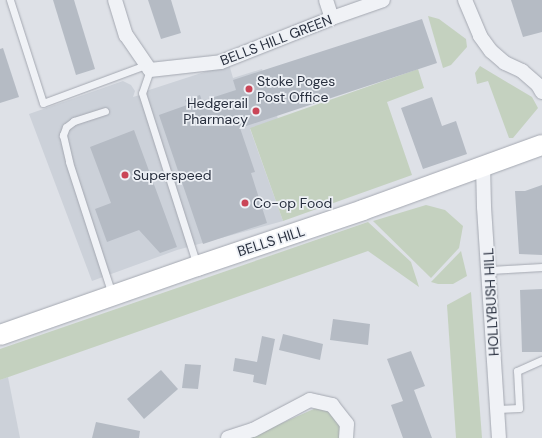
<!DOCTYPE html>
<style>
body{margin:0}
#map{position:relative;width:542px;height:438px;overflow:hidden;background:#dee1e7;font-family:"DM Sans",sans-serif}
div>[style]{position:absolute}
[style*='--x']{left:calc(var(--x)*1px);top:calc(var(--y)*1px);width:calc(var(--w)*1px);rotate:calc(var(--a)*1deg)}
.built>*{inset:0;background:#ccd1d9}
.green>*{inset:0;background:#c4d1bf}
.building>*{inset:0;background:#b5bbc4}
.roads{filter:drop-shadow(0 0 1px #a4a8b1) drop-shadow(0 0 1px #a4a8b1)}
.lane>*{height:7px;margin:-3.5px;padding:0 3.5px;transform-origin:3.5px;border-radius:3.5px;background:#f0f2f6}
.street>*{height:14px;margin:-7px;padding:0 7px;transform-origin:7px;border-radius:7px;background:#f0f2f6}
.secondary>*{height:20px;margin:-10px;padding:0 10px;transform-origin:10px;border-radius:10px;background:#fff}
.dots>*{width:11px;height:11px;translate:-50% -50%;box-sizing:border-box;border:2px solid #edf0f5;border-radius:50%}
span{translate:-50% -50%;white-space:nowrap;text-align:center;line-height:1.15;-webkit-text-stroke:3.5px #edf0f5;paint-order:stroke}
.street-label{font-size:14px;color:#282f3e}
.poi-label{font-size:14px;color:#282f3e}
.left{translate:0 -50%;text-align:left}
.right{translate:-100% -50%;text-align:right}
</style>
<div id="map">
<div class="built">
<div style="clip-path:polygon(229px 64px,233px 78px,262px 69px,278px 119px,250px 129px,283px 221px,177px 250px,92px 281px,29px 114px,123px 81px,131px 85px,135px 91px,133px 97px,147px 93px,146px 91px)"></div>
<div style="clip-path:polygon(8px 377px,20px 438px,0 438px,0 380px)"></div>
</div>
<div class="green">
<div style="clip-path:polygon(428px 16px,439px 19px,466px 39px,467px 47px,451px 65px,443px 68px)"></div>
<div style="clip-path:polygon(480px 66px,532px 97px,538px 108px,513px 138px,509px 138px,488px 81px,477px 84px,475px 73px)"></div>
<div style="clip-path:polygon(418px 69px,424px 88px,387px 102px,412px 175px,283px 221px,250px 128px)"></div>
<div style="clip-path:polygon(426px 205px,445px 210px,463px 226px,459px 248px,431px 278px,373px 221px)"></div>
<div style="clip-path:polygon(368px 222px,411px 262px,419px 287px,368px 251px,0 380px,0 349px)"></div>
<div style="clip-path:polygon(461px 251px,467px 276px,453px 284px,438px 284px,431px 282px)"></div>
<div style="clip-path:polygon(471px 292px,482px 438px,456px 438px,447px 305px)"></div>
<div style="clip-path:polygon(328px 407px,343px 429px,341px 438px,242px 438px,282px 423px,316px 408px)"></div>
</div>
<div class="building">
<div style="clip-path:polygon(53px 0,74px 0,95px 69px,76px 75px)"></div>
<div style="clip-path:polygon(148px 0,171px 0,181px 33px,161px 39px)"></div>
<div style="clip-path:polygon(511px 0,542px 0,542px 32px,523px 37px)"></div>
<div style="clip-path:polygon(422px 19px,437px 63px,240px 128px,255px 172px,251px 173px,267px 223px,203px 244px,159px 115px,187px 105px,185px 100px,200px 95px,202px 101px,236px 90px,233px 80px)"></div>
<div style="clip-path:polygon(3px 48px,19px 97px,0 103px,0 49px)"></div>
<div style="clip-path:polygon(432px 97px,442px 126px,456px 121px,467px 154px,423px 169px,401px 108px)"></div>
<div style="clip-path:polygon(134px 130px,177px 247px,160px 253px,139px 230px,107px 242px,95px 209px,111px 203px,90px 147px)"></div>
<div style="clip-path:polygon(542px 185px,542px 255px,519px 254px,515px 191px,525px 191px)"></div>
<div style="clip-path:polygon(542px 289px,542px 352px,522px 352px,520px 290px)"></div>
<div style="clip-path:polygon(333px 319px,370px 324px,368px 345px,330px 340px)"></div>
<div style="clip-path:polygon(283px 334px,323px 344px,320px 360px,279px 350px)"></div>
<div style="clip-path:polygon(262px 336px,275px 339px,266px 385px,253px 382px,254px 375px,233px 371px,235px 358px,257px 362px)"></div>
<div style="clip-path:polygon(411px 351px,425px 386px,414px 390px,432px 438px,403px 438px,391px 405px,403px 401px,387px 359px)"></div>
<div style="clip-path:polygon(185px 364px,201px 365px,198px 389px,182px 388px)"></div>
<div style="clip-path:polygon(161px 370px,178px 389px,144px 419px,127px 399px)"></div>
<div style="clip-path:polygon(96px 422px,140px 431px,139px 438px,92px 438px)"></div>
</div>
<div class="roads">
<div class="lane">
<div style="--x:10;--y:0;--w:108;--a:72.2"></div>
<div style="--x:43;--y:103;--w:110;--a:-20.3"></div>
<div style="--x:150;--y:70;--w:24;--a:109"></div>
<div style="--x:142;--y:93;--w:181;--a:72.3"></div>
<div style="--x:105;--y:111;--w:33;--a:162"></div>
<div style="--x:74;--y:121;--w:10;--a:143"></div>
<div style="--x:66;--y:127;--w:9;--a:111"></div>
<div style="--x:63;--y:135;--w:28;--a:77"></div>
<div style="--x:69;--y:162;--w:139;--a:72"></div>
<div style="--x:490;--y:270;--w:52;--a:-3.3"></div>
<div style="--x:498;--y:409;--w:21;--a:-3"></div>
<div style="--x:519;--y:408;--w:37;--a:-93"></div>
<div style="--x:517;--y:371;--w:27;--a:-24"></div>
</div>
<div class="street">
<div style="--x:115;--y:0;--w:37;--a:73"></div>
<div style="--x:126;--y:35;--w:42;--a:55.6"></div>
<div style="--x:150;--y:70;--w:71;--a:-6.4"></div>
<div style="--x:221;--y:62;--w:119;--a:-21.6"></div>
<div style="--x:332;--y:18;--w:54;--a:-19.4"></div>
<div style="--x:326;--y:0;--w:19;--a:72"></div>
<div style="--x:465;--y:0;--w:39;--a:67"></div>
<div style="--x:480;--y:36;--w:19;--a:54"></div>
<div style="--x:491;--y:51;--w:18;--a:41"></div>
<div style="--x:505;--y:63;--w:19;--a:25"></div>
<div style="--x:522;--y:71;--w:21;--a:41"></div>
<div style="--x:538;--y:85;--w:8;--a:60"></div>
<div style="--x:483;--y:165;--w:42;--a:88.6"></div>
<div style="--x:484;--y:207;--w:231;--a:86.3"></div>
<div style="--x:228;--y:438;--w:26;--a:-18"></div>
<div style="--x:253;--y:430;--w:64;--a:-27.8"></div>
<div style="--x:310;--y:400;--w:23;--a:13"></div>
<div style="--x:332;--y:405;--w:24;--a:52"></div>
<div style="--x:347;--y:424;--w:14;--a:94"></div>
</div>
<div class="secondary">
<div style="--x:0;--y:335;--w:209;--a:-19.3"></div>
<div style="--x:197;--y:266;--w:175;--a:-18.6"></div>
<div style="--x:363;--y:210;--w:190;--a:-20"></div>
</div>
</div>
<div class="dots">
<div style="left:249px;top:89px;background:#ca4557"></div>
<div style="left:256px;top:111px;background:#ca4557"></div>
<div style="left:125px;top:175px;background:#ca4557"></div>
<div style="left:245px;top:203px;background:#ca4557"></div>
</div>
<div class="street-label">
<span style="left:276px;top:40px;rotate:-21deg">BELLS HILL GREEN</span>
<span style="left:271px;top:241px;rotate:-18deg">BELLS HILL</span>
<span style="left:491px;top:302px;rotate:-93deg">HOLLYBUSH HILL</span>
</div>
<div class="poi-label">
<span class="left" style="left:257px;top:89px">Stoke Poges<br>Post Office</span>
<span class="right" style="left:248px;top:111px">Hedgerail<br>Pharmacy</span>
<span class="left" style="left:133px;top:175px">Superspeed</span>
<span class="left" style="left:253px;top:203px">Co-op Food</span>
</div>
</div>
